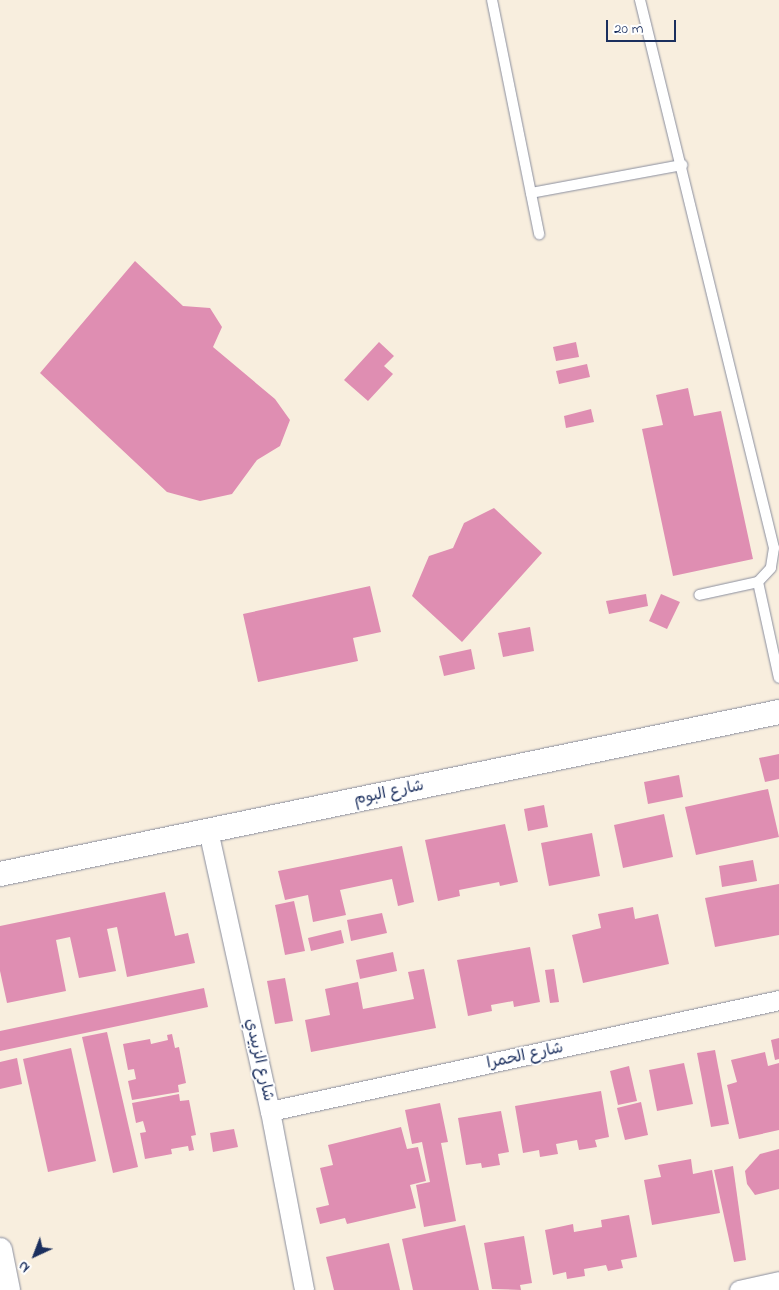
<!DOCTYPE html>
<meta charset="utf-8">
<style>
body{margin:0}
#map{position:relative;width:779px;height:1290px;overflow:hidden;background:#f8eede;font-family:"Indie Flower","Playpen Sans Arabic",sans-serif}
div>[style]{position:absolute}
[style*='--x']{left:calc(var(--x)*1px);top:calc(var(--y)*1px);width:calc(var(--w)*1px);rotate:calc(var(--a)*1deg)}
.building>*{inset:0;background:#df8eb2}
.roads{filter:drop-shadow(0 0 1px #8a8e9e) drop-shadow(0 0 1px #8a8e9e)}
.service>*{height:10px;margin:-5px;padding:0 5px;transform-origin:5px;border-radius:5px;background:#fff}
.minor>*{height:19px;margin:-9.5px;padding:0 9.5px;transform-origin:9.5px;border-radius:9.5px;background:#fff}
.tertiary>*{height:24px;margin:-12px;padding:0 12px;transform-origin:12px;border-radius:12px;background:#fff}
span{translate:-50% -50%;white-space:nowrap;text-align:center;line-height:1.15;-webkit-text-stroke:4px #fff;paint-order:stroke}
.street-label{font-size:16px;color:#1b2f5e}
.north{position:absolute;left:10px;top:1230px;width:50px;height:50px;-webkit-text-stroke:4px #fff;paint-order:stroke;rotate:223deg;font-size:14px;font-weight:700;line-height:20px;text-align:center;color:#1b2f5e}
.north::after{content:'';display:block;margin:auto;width:18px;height:22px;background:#1b2f5e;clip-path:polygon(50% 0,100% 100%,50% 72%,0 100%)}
.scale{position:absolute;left:606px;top:20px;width:70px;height:22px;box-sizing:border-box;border:2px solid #1b2f5e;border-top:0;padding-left:6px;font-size:15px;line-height:18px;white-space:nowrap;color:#1b2f5e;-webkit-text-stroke:4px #fff;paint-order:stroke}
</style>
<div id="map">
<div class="building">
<div style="clip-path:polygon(135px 261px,183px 306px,210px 308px,222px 327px,213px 347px,275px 399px,290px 420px,280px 446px,257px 460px,232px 494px,200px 501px,167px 492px,40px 373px)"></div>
<div style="clip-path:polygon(379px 342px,394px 356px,384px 366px,393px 374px,368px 401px,344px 380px)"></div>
<div style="clip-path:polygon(576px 342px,579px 357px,556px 361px,553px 347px)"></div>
<div style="clip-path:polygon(587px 364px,590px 377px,559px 384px,556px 371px)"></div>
<div style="clip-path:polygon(688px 388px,694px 416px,721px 411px,753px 559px,673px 576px,642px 429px,663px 425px,656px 395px)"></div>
<div style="clip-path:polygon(591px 409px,594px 422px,566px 428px,564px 416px)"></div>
<div style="clip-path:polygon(494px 508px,542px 553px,462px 642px,412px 596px,429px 556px,453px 548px,464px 523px)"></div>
<div style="clip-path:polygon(370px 586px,381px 632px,353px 638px,358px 661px,258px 682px,243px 614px)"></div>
<div style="clip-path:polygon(646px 594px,648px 606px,609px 614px,606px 601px)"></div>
<div style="clip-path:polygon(661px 594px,680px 602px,667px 629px,649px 621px)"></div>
<div style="clip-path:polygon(530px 627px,534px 651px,503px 657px,498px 633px)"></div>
<div style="clip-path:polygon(471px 649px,475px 669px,444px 676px,439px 656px)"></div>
<div style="clip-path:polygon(779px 754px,779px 779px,765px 782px,759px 758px)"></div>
<div style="clip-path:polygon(679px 775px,683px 797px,648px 804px,644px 782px)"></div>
<div style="clip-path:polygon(768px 789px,779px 837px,696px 855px,685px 807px)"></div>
<div style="clip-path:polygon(544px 805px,548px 827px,528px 831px,524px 809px)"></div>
<div style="clip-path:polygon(664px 814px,673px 857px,623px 868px,614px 825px)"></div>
<div style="clip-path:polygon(505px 824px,518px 882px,500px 886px,499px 882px,459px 890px,460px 896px,438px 901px,425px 840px)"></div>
<div style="clip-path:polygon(592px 833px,600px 876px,549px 886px,541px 843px)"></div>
<div style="clip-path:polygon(402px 846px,414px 902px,398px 906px,392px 879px,340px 890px,346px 915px,313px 922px,308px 895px,285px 900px,278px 871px)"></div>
<div style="clip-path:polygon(753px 860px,757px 881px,722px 887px,719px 866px)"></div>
<div style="clip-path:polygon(779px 884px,779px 935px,715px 947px,705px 898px)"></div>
<div style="clip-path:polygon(165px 892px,175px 936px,188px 933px,195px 963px,127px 977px,117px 927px,107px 929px,116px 971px,79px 978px,70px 937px,56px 940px,66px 991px,7px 1003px,0 971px,0 926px)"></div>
<div style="clip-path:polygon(294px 901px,305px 951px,285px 955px,275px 905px)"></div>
<div style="clip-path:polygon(633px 907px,635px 919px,658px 914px,669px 964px,583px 983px,572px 935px,601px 928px,598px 914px)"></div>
<div style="clip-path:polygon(382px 913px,387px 933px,351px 941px,347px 920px)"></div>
<div style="clip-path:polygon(341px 930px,344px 943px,311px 951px,308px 938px)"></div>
<div style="clip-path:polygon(530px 947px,540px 1002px,514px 1007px,513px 1001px,491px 1005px,492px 1011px,468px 1016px,457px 960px)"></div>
<div style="clip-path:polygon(393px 952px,397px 971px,360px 979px,356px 960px)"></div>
<div style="clip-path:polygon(424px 969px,436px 1028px,311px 1052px,305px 1020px,330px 1015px,325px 989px,358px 982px,363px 1009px,414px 999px,408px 972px)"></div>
<div style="clip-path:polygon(554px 969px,559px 1002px,550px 1003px,545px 970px)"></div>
<div style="clip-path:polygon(285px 978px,293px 1021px,275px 1024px,267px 981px)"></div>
<div style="clip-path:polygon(204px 988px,208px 1007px,0 1051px,0 1031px)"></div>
<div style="clip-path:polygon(107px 1032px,138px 1167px,113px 1173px,82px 1037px)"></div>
<div style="clip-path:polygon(172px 1034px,175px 1048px,179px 1047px,186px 1083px,178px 1085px,179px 1092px,132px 1100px,128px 1081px,136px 1079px,134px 1069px,128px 1070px,123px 1044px,150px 1039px,151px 1044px,168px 1040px,167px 1035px)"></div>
<div style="clip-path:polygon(779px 1038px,779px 1059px,775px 1060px,771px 1040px)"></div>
<div style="clip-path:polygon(71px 1048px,96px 1161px,48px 1172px,23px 1059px)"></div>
<div style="clip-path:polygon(715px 1050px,729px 1124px,711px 1127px,697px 1053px)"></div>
<div style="clip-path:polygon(765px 1052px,768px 1066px,779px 1063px,779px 1130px,739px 1139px,727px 1085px,737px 1082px,731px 1060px)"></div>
<div style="clip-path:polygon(17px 1058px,22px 1084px,0 1089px,0 1062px)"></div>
<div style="clip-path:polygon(684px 1063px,693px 1104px,657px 1111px,649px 1070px)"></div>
<div style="clip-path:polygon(629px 1066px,637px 1101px,618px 1105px,610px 1071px)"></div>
<div style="clip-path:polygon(601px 1091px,609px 1137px,595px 1140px,597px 1147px,579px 1150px,577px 1140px,556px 1144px,558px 1154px,540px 1157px,539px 1150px,523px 1153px,515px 1106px)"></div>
<div style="clip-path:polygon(179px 1094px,180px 1101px,189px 1100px,196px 1135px,191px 1136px,194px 1150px,189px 1151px,188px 1146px,171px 1149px,172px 1154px,145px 1159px,140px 1133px,146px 1132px,143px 1121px,136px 1123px,132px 1103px)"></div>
<div style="clip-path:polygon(641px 1102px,648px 1135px,625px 1140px,617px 1108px)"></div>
<div style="clip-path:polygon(440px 1103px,448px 1142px,441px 1143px,456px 1221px,424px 1227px,416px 1185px,430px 1182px,422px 1142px,412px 1144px,405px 1110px)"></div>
<div style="clip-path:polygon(501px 1111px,509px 1152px,498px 1154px,500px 1165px,482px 1168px,481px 1163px,466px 1165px,458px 1118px)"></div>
<div style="clip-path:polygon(401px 1127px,407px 1149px,418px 1147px,426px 1181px,410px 1185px,416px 1208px,347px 1224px,345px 1218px,320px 1224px,316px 1208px,329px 1205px,320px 1168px,333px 1165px,328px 1145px)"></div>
<div style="clip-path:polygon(234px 1129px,238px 1147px,213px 1152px,210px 1133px)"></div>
<div style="clip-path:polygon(779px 1149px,779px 1189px,755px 1195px,747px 1184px,745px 1171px,760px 1154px)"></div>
<div style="clip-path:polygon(691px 1159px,693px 1174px,712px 1170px,720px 1213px,652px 1225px,644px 1180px,661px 1177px,658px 1165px)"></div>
<div style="clip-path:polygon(733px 1166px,746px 1260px,734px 1262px,714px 1170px)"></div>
<div style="clip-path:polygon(629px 1215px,637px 1257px,621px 1260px,623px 1268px,608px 1271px,606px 1265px,584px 1269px,585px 1276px,567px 1279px,566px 1272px,553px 1275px,545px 1230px,573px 1224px,574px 1232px,602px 1227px,601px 1220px)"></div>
<div style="clip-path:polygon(465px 1225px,479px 1290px,413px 1290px,402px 1239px)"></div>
<div style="clip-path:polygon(524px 1236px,532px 1283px,520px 1285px,521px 1290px,492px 1289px,484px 1243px)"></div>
<div style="clip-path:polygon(389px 1243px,400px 1290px,334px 1290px,326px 1257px)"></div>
</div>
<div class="roads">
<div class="service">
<div style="--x:492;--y:0;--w:239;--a:78.6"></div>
<div style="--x:640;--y:0;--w:564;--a:76.26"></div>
<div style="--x:774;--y:548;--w:20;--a:99"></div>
<div style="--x:771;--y:568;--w:19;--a:133"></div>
<div style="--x:758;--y:582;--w:60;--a:167.6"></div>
<div style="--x:531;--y:193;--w:154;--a:-10.5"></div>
<div style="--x:758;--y:582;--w:98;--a:77.7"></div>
</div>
<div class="minor">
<div style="--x:208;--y:830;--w:288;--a:77.6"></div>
<div style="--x:270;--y:1111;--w:182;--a:79.2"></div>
<div style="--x:270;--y:1111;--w:521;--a:-12.3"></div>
<div style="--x:739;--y:1290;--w:41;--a:-12.7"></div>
</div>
<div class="tertiary">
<div style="--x:0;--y:874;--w:796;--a:-11.75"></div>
<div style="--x:0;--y:1250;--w:41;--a:78.7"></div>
</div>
</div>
<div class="street-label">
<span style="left:389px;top:793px;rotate:-12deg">شارع البوم</span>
<span style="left:525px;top:1056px;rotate:-12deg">شارع الحمرا</span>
<span style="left:259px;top:1060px;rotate:77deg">شارع الزبيدي</span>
</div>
<div class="north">N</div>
<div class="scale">20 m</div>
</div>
